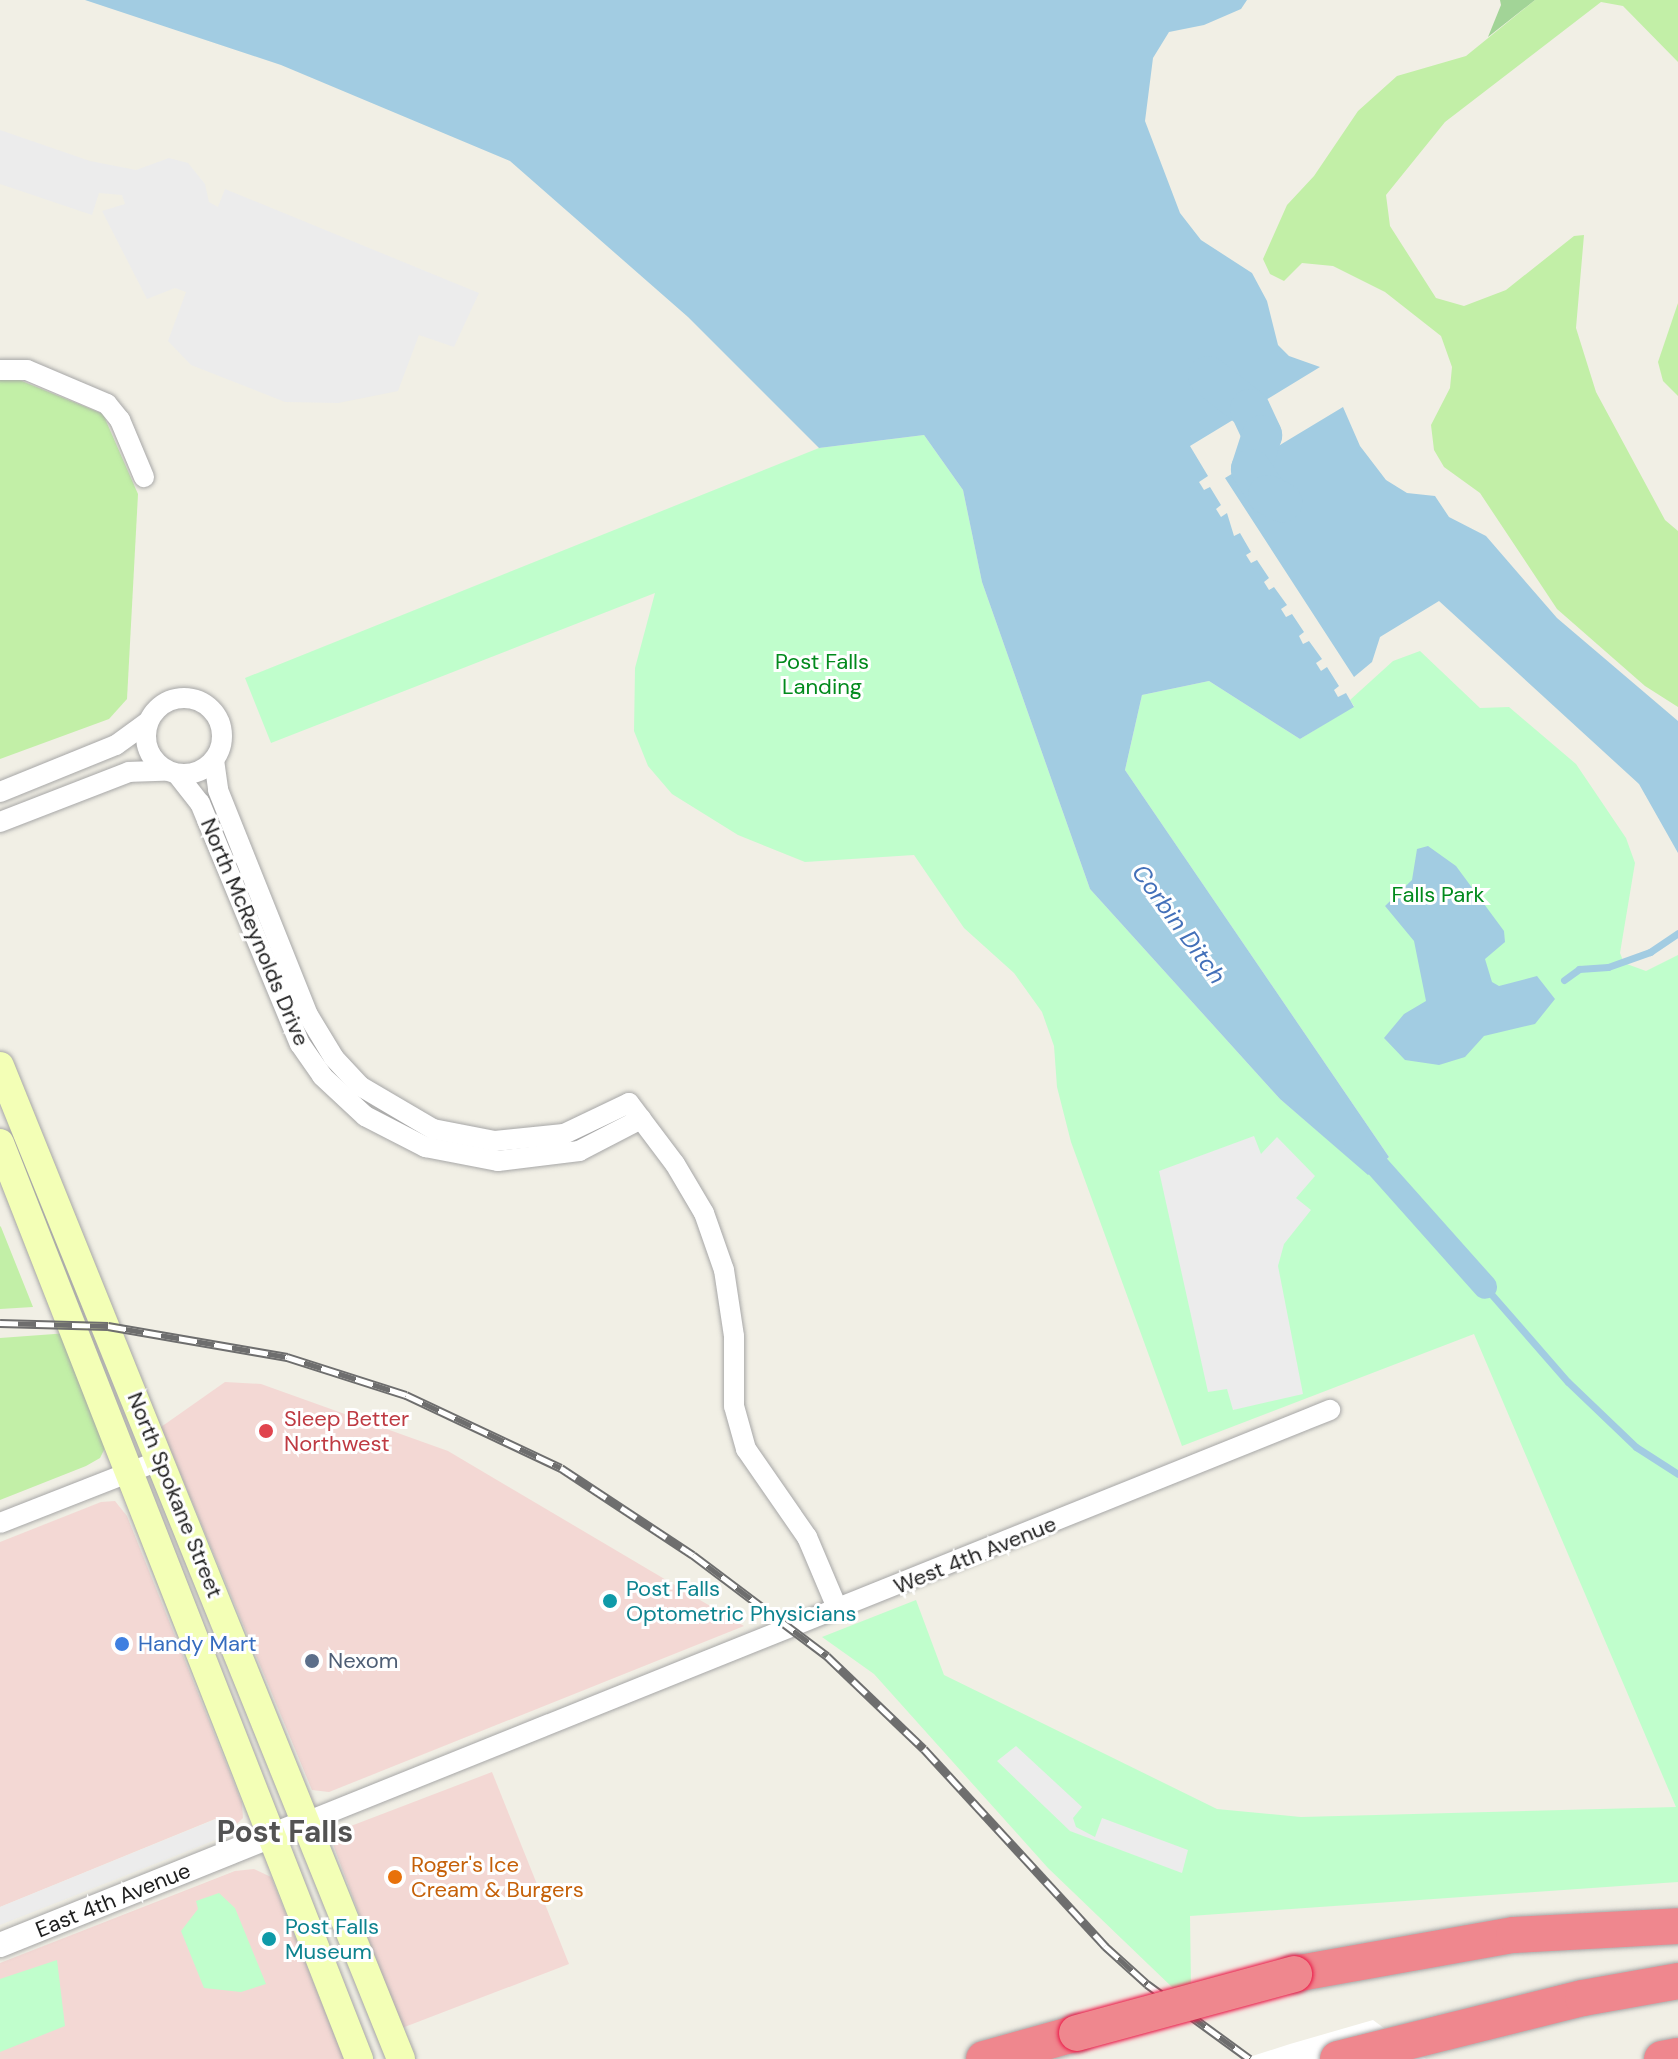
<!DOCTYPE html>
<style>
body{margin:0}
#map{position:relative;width:1678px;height:2059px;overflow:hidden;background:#f1efe5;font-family:"DM Sans",sans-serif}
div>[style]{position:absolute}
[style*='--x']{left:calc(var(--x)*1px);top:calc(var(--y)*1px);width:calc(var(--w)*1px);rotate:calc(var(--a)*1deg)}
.commercial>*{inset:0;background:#f3d8d4}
.grass>*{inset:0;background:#c2efa7}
.forest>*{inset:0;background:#a2d497}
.park>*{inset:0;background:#c0fecc}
.parking>*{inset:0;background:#ececec}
.water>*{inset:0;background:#a2cce2}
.pier>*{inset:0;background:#fff}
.stream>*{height:7px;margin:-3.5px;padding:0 3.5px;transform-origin:3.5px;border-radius:3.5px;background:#a2cce2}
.canal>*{height:24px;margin:-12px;padding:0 12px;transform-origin:12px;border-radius:12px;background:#a2cce2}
.river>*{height:40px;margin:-20px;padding:0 20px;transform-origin:20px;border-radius:20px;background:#a2cce2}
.roads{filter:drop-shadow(0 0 2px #a7a7a7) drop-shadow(0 0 2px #a7a7a7)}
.minor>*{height:20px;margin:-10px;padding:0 10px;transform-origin:10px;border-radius:10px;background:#fff}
.minor>.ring{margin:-10px;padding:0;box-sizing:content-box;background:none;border:20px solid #fff;border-radius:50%}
.tertiary>*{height:24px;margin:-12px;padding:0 12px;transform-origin:12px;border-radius:12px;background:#fff}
.secondary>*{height:28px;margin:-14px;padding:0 14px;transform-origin:14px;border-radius:14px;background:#f3ffb6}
.motorway>*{height:36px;margin:-18px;padding:0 18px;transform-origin:18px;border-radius:18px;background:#ef878e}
.rail>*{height:9px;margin-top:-4.5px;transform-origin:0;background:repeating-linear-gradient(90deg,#fff 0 18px,#6e6e6e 0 36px);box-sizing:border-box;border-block:2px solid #6e6e6e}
.bridges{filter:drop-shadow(0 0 2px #eb1747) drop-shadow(0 0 2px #eb1747)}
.motorway-bridge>*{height:36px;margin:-18px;padding:0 18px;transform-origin:18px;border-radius:18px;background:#ef878e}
.dots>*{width:22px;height:22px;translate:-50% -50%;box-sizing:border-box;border:4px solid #fff;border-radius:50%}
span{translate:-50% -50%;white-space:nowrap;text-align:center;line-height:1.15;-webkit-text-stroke:6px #fff;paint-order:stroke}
.park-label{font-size:22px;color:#028a1d}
.street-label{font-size:22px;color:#202020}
.health-label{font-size:22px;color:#be3a42}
.left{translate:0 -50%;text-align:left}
.culture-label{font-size:22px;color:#0d838f}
.shop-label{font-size:22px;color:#366cbe}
.service-label{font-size:22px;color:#4e5e75}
.food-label{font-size:22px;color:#c56008}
.water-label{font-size:24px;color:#4370b9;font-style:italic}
.district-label{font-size:30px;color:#535353;font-weight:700}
</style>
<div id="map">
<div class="commercial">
<div style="clip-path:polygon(225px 1382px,261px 1384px,448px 1451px,744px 1626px,329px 1792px,312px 1790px,161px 1427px)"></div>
<div style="clip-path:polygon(115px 1501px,127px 1516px,242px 1803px,243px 1818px,223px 1837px,215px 1819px,0 1907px,0 1542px,101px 1502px)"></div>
<div style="clip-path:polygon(492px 1772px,569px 1964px,402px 2028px,331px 1839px,343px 1829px)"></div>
<div style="clip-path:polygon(254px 1869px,271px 1877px,344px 2059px,0 2059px,0 1963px,235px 1871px)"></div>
</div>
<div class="grass">
<div style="clip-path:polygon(1535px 0,1678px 0,1678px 62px,1623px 6px,1601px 2px,1445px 122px,1386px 195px,1390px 226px,1436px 298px,1464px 306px,1506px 290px,1574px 236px,1584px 235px,1576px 328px,1596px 392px,1665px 520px,1678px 531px,1678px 707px,1645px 686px,1557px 609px,1480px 493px,1444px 467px,1434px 450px,1431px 425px,1450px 388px,1452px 367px,1441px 336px,1385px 292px,1333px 266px,1302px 263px,1284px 281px,1270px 274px,1263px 259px,1287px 205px,1314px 176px,1358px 111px,1397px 76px,1466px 56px)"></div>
<div style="clip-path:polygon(1678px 303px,1678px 396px,1663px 381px,1658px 362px)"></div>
<div style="clip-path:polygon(17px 379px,103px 414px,138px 494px,127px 699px,109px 719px,0 759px,0 380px)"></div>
<div style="clip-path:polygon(0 1226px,1px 1227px,33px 1307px,0 1309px)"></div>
<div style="clip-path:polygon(68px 1333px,106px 1446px,100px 1458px,86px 1466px,0 1500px,0 1338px)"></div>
</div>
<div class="forest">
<div style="clip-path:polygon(1500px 0,1535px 0,1488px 37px,1501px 5px)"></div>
</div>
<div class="park">
<div style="clip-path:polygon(924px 435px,963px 490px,982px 582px,1090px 889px,1280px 1099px,1368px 1174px,1389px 1157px,1125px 770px,1142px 695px,1209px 681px,1300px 739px,1354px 706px,1350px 700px,1393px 661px,1420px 651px,1480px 708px,1509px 707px,1576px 764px,1626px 838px,1635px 863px,1620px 953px,1624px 963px,1646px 971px,1678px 955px,1678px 1882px,1190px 1916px,1191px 1985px,1174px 1989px,1048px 1868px,874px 1674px,822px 1637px,916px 1600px,944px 1675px,1217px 1809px,1301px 1817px,1676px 1807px,1474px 1334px,1182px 1446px,1071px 1142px,1057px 1087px,1054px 1046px,1042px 1012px,1014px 973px,964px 928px,914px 855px,805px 862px,738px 835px,672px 794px,648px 766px,634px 731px,635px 668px,655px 593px,271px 743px,245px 678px,819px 448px)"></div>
<div style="clip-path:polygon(219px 1893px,235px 1908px,266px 1984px,241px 1992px,204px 1988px,181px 1931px,198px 1909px,196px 1901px)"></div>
<div style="clip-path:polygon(57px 1960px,65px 2026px,0 2052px,0 1979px)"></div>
</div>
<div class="parking">
<div style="clip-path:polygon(0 130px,90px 161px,136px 170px,169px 158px,188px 163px,205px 184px,209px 202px,218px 207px,225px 189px,479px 293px,454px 347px,419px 335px,398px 391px,338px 403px,285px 402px,191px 365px,168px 341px,186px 292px,175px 288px,147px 299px,102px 211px,125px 204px,122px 195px,99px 193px,92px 215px,0 184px)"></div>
<div style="clip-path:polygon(1254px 1136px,1261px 1154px,1277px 1137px,1315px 1176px,1296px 1198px,1311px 1210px,1284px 1244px,1278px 1266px,1303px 1394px,1233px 1410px,1227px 1389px,1208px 1392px,1159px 1171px)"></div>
<div style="clip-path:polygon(1016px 1746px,1082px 1807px,1073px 1818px,1076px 1827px,1095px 1837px,1102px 1818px,1188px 1850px,1182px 1873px,1070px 1831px,997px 1761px)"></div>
<div style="clip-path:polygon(216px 1819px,223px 1837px,0 1925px,0 1907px)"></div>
</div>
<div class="water">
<div style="clip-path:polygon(85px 0,1247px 0,1241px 9px,1204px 25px,1169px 32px,1153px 58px,1145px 121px,1180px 213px,1201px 240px,1252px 273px,1267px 301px,1278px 345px,1289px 356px,1320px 367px,1190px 446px,1208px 476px,1199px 482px,1204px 490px,1210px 487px,1221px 505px,1216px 509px,1221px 517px,1227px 513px,1234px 536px,1240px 533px,1251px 552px,1246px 555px,1251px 563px,1257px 560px,1269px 578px,1264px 582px,1269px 590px,1274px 587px,1287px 605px,1281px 609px,1286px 617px,1292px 614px,1304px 632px,1299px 636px,1303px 644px,1309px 641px,1322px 659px,1316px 663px,1321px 671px,1327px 667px,1339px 686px,1334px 690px,1338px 697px,1346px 693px,1354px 707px,1300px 739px,1209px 681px,1142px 695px,1125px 770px,1389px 1157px,1368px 1175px,1280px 1099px,1090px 889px,982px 582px,963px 490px,924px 435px,819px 448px,688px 317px,510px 161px,281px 65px)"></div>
<div style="clip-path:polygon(1343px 407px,1360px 446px,1386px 480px,1407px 493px,1435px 496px,1449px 517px,1486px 536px,1557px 618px,1678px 721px,1678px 853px,1639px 784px,1439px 601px,1380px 637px,1372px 662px,1354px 677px,1225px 478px)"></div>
<div style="clip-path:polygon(1428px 846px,1456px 866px,1504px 931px,1505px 942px,1485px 959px,1492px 982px,1499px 986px,1537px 976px,1555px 999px,1535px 1024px,1484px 1036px,1465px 1057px,1439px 1065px,1405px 1060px,1384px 1038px,1404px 1014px,1426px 1001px,1414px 941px,1385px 906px,1412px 880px,1417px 849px)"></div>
</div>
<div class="pier">
<div style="clip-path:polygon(1373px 2020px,1426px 2059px,1243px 2059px,1290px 2044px)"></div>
</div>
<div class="stream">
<div style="--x:1564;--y:980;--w:19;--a:-36"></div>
<div style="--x:1579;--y:969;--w:29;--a:-4"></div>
<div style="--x:1608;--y:967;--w:45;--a:-19.7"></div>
<div style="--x:1650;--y:952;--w:34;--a:-34"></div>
<div style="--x:1485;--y:1287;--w:126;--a:48.9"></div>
<div style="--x:1568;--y:1382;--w:94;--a:43.7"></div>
<div style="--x:1636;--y:1447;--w:50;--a:32.7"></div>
</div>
<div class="canal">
<div style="--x:1356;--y:1142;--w:194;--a:48.3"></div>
</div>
<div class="river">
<div style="--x:1208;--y:376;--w:53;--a:38.2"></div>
<div style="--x:1250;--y:409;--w:29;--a:65"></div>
<div style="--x:1262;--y:435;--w:36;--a:108"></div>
<div style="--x:1251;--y:469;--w:31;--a:57"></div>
<div style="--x:1268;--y:495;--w:16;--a:27"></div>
</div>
<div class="roads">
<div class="minor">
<div style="--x:0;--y:370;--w:27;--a:0"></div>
<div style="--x:27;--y:370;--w:87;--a:23"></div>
<div style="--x:107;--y:404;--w:21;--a:51"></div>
<div style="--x:120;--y:420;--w:62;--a:67.2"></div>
<div class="ring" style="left:146px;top:698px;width:56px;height:56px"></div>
<div style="--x:214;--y:760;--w:30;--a:82"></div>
<div style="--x:218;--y:790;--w:242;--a:68.2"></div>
<div style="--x:308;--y:1015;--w:50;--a:58.8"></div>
<div style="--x:334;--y:1058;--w:38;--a:47"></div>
<div style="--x:360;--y:1086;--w:85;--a:30.5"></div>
<div style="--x:433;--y:1129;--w:63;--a:11"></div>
<div style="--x:495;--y:1141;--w:69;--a:-5.8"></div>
<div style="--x:564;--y:1134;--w:72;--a:-25.5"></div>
<div style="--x:629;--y:1103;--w:76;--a:53"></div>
<div style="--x:675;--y:1164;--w:57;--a:59.4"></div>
<div style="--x:704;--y:1213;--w:60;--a:70.7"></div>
<div style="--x:724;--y:1270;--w:67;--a:81.4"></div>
<div style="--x:734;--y:1336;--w:70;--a:90"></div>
<div style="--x:734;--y:1406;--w:45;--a:74.4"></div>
<div style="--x:746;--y:1449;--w:107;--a:55.3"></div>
<div style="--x:807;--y:1537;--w:79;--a:67"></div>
<div style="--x:177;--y:774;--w:37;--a:52"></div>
<div style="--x:200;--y:803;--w:261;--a:67.5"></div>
<div style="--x:300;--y:1044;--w:39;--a:55"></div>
<div style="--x:322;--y:1076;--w:59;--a:42.9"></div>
<div style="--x:365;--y:1116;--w:68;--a:27.3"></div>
<div style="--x:425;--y:1147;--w:74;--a:10.9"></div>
<div style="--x:498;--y:1161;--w:82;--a:-7"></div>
<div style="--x:579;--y:1151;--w:70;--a:-27.3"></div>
<div style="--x:0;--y:792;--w:125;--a:-22.1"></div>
<div style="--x:116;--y:745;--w:39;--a:-36"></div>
<div style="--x:0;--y:822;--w:138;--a:-21.2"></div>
<div style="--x:129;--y:772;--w:38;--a:-2"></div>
<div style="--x:0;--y:1523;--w:173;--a:-21.4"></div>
<div style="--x:306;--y:1822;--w:1104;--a:-21.92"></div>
</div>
<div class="tertiary">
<div style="--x:0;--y:1945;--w:330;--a:-21.9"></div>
</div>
<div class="secondary">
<div style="--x:0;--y:1066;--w:1071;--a:68.01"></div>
<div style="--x:0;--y:1143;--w:984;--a:68.6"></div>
</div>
<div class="motorway">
<div style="--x:1294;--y:1974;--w:223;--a:-10.1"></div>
<div style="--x:1514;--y:1935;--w:164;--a:-3.1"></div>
<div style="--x:984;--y:2059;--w:97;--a:-15.6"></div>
<div style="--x:1338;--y:2059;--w:252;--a:-14"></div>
<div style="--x:1583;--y:1998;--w:97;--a:-10.1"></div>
<div style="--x:1662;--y:2059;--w:16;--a:-11"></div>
</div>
</div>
<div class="rail">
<div style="--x:0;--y:1323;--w:108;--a:1.6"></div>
<div style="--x:108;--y:1326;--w:182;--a:9.8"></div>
<div style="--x:287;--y:1357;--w:125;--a:17.7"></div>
<div style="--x:406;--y:1395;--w:171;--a:25.2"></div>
<div style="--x:561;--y:1468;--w:158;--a:33.4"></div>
<div style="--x:693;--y:1555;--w:168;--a:37"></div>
<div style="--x:827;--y:1656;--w:134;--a:43.8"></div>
<div style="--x:924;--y:1749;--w:268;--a:47.4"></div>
<div style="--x:1105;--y:1946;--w:57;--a:42.1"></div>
<div style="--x:1147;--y:1984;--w:127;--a:36.1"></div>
</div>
<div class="bridges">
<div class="motorway-bridge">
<div style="--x:1077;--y:2033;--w:225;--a:-15.2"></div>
</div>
</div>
<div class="dots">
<div style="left:266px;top:1431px;background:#e0444e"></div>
<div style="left:610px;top:1601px;background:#0f9aa8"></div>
<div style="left:122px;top:1644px;background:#3f7fe0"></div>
<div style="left:312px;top:1661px;background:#5c6f8a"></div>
<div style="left:395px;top:1877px;background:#e8710a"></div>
<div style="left:269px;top:1939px;background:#0f9aa8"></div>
</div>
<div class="park-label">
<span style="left:822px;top:674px">Post Falls<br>Landing</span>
<span style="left:1438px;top:895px">Falls Park</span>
</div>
<div class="street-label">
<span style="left:255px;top:932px;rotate:67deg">North McReynolds Drive</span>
<span style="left:175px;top:1495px;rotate:68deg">North Spokane Street</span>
<span style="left:975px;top:1555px;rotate:-22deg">West 4th Avenue</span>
<span style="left:113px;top:1900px;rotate:-22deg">East 4th Avenue</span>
</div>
<div class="health-label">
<span class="left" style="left:284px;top:1431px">Sleep Better<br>Northwest</span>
</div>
<div class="culture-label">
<span class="left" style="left:626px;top:1601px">Post Falls<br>Optometric Physicians</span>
<span class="left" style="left:285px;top:1939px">Post Falls<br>Museum</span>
</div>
<div class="shop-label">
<span class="left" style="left:138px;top:1644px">Handy Mart</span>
</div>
<div class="service-label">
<span class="left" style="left:328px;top:1661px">Nexom</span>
</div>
<div class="food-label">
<span class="left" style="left:411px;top:1877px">Roger's Ice<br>Cream &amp; Burgers</span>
</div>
<div class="water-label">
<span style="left:1179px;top:924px;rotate:54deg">Corbin Ditch</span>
</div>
<div class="district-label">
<span style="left:285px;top:1832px">Post Falls</span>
</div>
</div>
